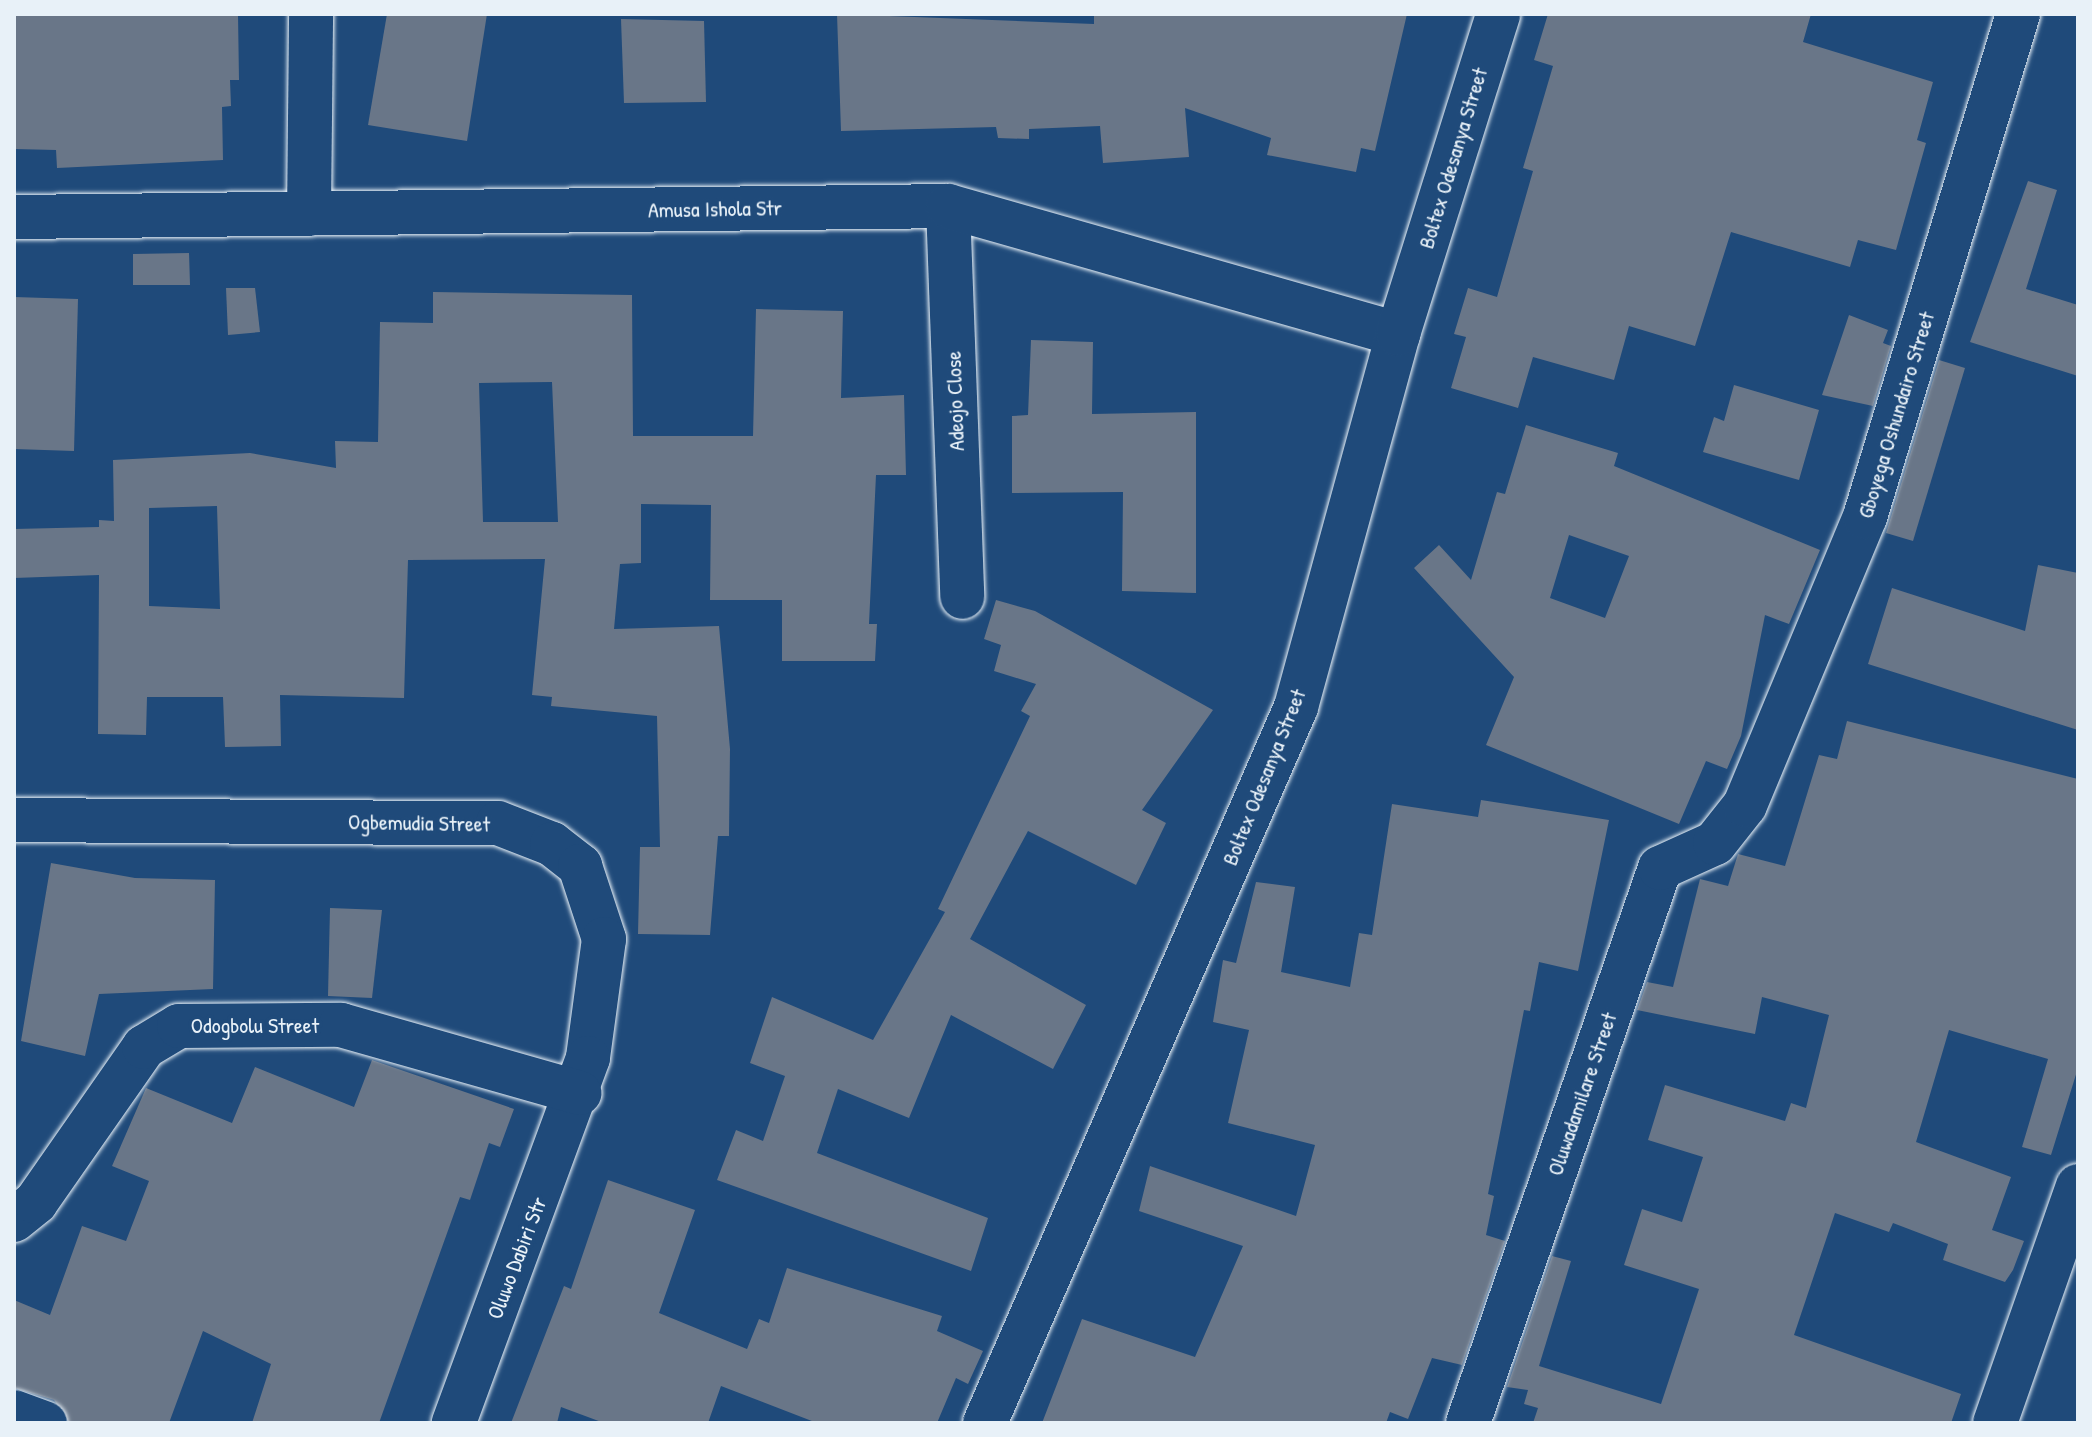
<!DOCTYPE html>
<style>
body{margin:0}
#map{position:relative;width:2092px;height:1437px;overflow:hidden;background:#1f4a7a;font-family:"Patrick Hand",sans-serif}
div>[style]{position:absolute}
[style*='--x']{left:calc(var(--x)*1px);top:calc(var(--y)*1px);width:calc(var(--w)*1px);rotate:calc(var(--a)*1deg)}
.building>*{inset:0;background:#697688}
.roads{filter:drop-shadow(0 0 2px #e8f1f8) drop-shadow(0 0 2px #e8f1f8)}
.minor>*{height:44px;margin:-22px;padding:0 22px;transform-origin:22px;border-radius:22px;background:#1f4a7a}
span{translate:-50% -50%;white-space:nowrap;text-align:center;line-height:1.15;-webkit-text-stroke:7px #1f4a7a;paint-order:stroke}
.street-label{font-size:22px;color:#e8f1f8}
.frame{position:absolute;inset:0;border:16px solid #e8f1f8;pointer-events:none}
</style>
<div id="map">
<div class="building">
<div style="clip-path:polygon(14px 14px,238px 14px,239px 80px,230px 80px,231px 106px,222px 107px,223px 160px,57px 168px,56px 150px,14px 149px)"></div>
<div style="clip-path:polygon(387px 14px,487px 14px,467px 141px,368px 125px)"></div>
<div style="clip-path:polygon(837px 14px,1094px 24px,1094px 14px,1407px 14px,1375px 151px,1361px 148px,1356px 172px,1267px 155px,1271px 138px,1185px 108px,1189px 157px,1103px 163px,1100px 126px,1029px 129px,1029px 139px,998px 138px,996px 127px,841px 131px)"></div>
<div style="clip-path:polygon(1548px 14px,1811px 14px,1803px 42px,1933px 82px,1917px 140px,1926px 143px,1896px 250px,1858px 240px,1850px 267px,1731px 232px,1695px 346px,1629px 326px,1614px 380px,1533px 357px,1518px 408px,1451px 388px,1466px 337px,1454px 334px,1468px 288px,1497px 297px,1533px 171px,1523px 168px,1553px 66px,1534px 60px)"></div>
<div style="clip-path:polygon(621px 19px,704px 21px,706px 102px,624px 103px)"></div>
<div style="clip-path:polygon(2028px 181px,2057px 190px,2026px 289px,2078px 305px,2078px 376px,1970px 342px)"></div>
<div style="clip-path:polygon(189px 253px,190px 285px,133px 285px,133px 254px)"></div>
<div style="clip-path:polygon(226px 288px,255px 288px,260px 332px,228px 335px)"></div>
<div style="clip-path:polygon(evenodd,433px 292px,632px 295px,633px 436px,753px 436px,756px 309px,843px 311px,841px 398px,904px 395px,906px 475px,876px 475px,869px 624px,877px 624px,875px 661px,782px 661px,782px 600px,710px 600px,711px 505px,641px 504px,641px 563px,620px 564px,614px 629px,719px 626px,730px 749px,729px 836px,718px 836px,710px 935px,638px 934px,640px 847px,660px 847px,657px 716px,551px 706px,552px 697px,532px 695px,545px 559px,408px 560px,404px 698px,280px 695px,281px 746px,225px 747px,223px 697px,147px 697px,146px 735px,98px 734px,99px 575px,14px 578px,14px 529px,99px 527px,99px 520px,114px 521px,113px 460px,250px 453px,336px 468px,335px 441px,378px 442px,380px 322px,433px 323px,433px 292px,552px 382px,558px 522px,483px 522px,479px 383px,552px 382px,433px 292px,217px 506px,220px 609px,149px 606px,149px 508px,217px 506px)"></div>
<div style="clip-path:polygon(14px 297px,78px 299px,74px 451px,14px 449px)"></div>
<div style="clip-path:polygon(1849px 315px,1888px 330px,1883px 343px,1891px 346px,1873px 406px,1822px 395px)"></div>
<div style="clip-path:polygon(1031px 340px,1093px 342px,1092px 414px,1196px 412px,1196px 593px,1122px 591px,1123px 492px,1012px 493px,1012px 416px,1028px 415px)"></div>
<div style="clip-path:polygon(1939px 360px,1965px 368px,1913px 541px,1886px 533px)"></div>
<div style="clip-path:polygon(1734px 385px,1819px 410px,1799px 480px,1703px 452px,1714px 417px,1724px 421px)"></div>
<div style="clip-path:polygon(evenodd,1526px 425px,1618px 453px,1614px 466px,1820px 550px,1789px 624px,1765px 615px,1741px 736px,1727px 769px,1706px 761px,1679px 824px,1486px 745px,1514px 677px,1414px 568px,1439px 545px,1471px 580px,1497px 492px,1505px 494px,1526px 425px,1569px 535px,1629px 556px,1605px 618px,1550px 598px,1569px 535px)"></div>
<div style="clip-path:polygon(2038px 565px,2078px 573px,2078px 730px,1868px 664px,1892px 588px,2025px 631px)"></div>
<div style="clip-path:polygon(996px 600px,1035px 611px,1213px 710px,1142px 810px,1166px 823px,1136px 885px,1028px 831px,970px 939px,1086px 1005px,1053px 1069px,951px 1015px,909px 1118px,838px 1089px,817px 1153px,988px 1218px,971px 1271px,717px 1180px,736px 1130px,763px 1141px,785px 1076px,750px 1063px,772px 997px,873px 1040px,945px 912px,938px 909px,1030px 716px,1021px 711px,1036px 684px,994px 671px,1001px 645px,984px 639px)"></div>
<div style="clip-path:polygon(1847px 721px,2078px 779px,2078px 1068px,2051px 1155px,2022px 1147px,2048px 1059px,1949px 1030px,1916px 1142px,2011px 1177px,1992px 1230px,2024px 1241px,2013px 1270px,2005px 1282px,1943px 1260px,1948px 1244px,1893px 1223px,1889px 1232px,1835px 1213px,1794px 1335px,1961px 1394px,1951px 1423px,1533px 1423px,1538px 1408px,1524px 1404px,1528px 1390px,1507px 1387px,1552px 1256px,1571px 1261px,1539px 1366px,1661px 1404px,1699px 1289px,1624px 1265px,1642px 1209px,1682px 1222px,1703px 1157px,1648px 1140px,1665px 1085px,1785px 1121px,1791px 1103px,1806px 1108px,1829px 1015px,1762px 997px,1755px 1034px,1637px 1010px,1647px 982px,1673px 987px,1700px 879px,1728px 886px,1738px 854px,1785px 866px,1819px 755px,1837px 759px)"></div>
<div style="clip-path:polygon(1481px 800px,1609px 820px,1578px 971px,1539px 962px,1530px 1011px,1524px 1010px,1488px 1194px,1494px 1196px,1486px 1235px,1505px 1241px,1462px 1365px,1432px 1358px,1408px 1419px,1390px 1412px,1386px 1423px,1042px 1423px,1082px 1319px,1195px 1357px,1243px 1246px,1139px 1211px,1150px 1166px,1296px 1216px,1315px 1145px,1228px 1123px,1249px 1030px,1213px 1022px,1223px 960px,1236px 963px,1256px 882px,1295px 887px,1281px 972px,1350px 987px,1359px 933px,1372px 935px,1392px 804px,1478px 817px)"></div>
<div style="clip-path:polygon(51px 863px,135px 878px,215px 880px,213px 989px,99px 994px,85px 1056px,21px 1041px)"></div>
<div style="clip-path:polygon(330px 908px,382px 910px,372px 998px,328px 996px)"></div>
<div style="clip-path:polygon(372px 1060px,514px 1109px,500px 1147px,489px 1143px,470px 1200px,460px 1197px,379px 1423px,252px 1423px,271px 1364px,203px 1331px,169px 1423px,69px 1423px,54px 1400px,14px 1388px,14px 1300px,50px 1315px,82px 1226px,126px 1241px,149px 1181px,112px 1166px,146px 1088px,232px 1123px,255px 1067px,354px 1107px)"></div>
<div style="clip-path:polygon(608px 1180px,695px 1210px,659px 1313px,747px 1349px,759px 1319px,769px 1323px,787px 1268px,942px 1316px,937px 1331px,983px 1351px,968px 1384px,956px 1378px,937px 1423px,817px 1423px,721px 1386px,708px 1423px,604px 1423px,561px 1407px,557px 1423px,511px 1423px,564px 1286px,571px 1289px)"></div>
</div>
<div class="roads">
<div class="minor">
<div style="--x:948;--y:206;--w:391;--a:87.9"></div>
<div style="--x:309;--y:214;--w:200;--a:-89.4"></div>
<div style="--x:14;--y:217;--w:934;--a:-0.67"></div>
<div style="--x:948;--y:206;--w:468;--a:15.9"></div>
<div style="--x:14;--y:820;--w:484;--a:0.4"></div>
<div style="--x:498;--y:823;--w:58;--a:21.3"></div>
<div style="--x:552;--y:844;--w:36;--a:38"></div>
<div style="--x:580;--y:866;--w:77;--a:71.8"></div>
<div style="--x:604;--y:939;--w:120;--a:97.7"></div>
<div style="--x:588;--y:1058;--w:389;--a:110.2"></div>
<div style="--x:14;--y:1220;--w:28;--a:-39"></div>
<div style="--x:36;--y:1202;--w:189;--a:-55.1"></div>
<div style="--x:144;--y:1047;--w:41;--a:-31"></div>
<div style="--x:179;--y:1026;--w:162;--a:-0.4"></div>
<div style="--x:341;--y:1025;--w:248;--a:15.9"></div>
<div style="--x:14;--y:1412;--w:33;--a:20"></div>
<div style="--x:985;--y:1423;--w:781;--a:-66.52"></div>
<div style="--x:1296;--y:707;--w:387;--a:-74.7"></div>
<div style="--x:1398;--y:334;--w:335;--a:-72.6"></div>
<div style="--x:1468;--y:1423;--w:587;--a:-70.92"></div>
<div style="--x:1660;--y:868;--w:60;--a:-24.4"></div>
<div style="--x:1715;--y:843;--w:48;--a:-51.7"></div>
<div style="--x:1745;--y:805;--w:312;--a:-67.4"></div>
<div style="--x:1865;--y:517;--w:526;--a:-73.08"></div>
<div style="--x:1995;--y:1423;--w:251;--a:-70.7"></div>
</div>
</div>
<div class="street-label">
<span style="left:1453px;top:158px;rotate:-73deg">Boltex Odesanya Street</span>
<span style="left:715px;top:209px;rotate:-1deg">Amusa Ishola Str</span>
<span style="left:955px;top:401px;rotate:-92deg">Adeojo Close</span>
<span style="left:1896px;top:415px;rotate:-73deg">Gboyega Oshundairo Street</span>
<span style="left:1264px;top:777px;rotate:-68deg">Boltex Odesanya Street</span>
<span style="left:419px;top:823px;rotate:1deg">Ogbemudia Street</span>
<span style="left:255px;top:1026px">Odogbolu Street</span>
<span style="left:1582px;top:1094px;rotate:-71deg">Oluwadamilare Street</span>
<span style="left:517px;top:1258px;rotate:-69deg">Oluwo Dabiri Str</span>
</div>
<div class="frame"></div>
</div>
